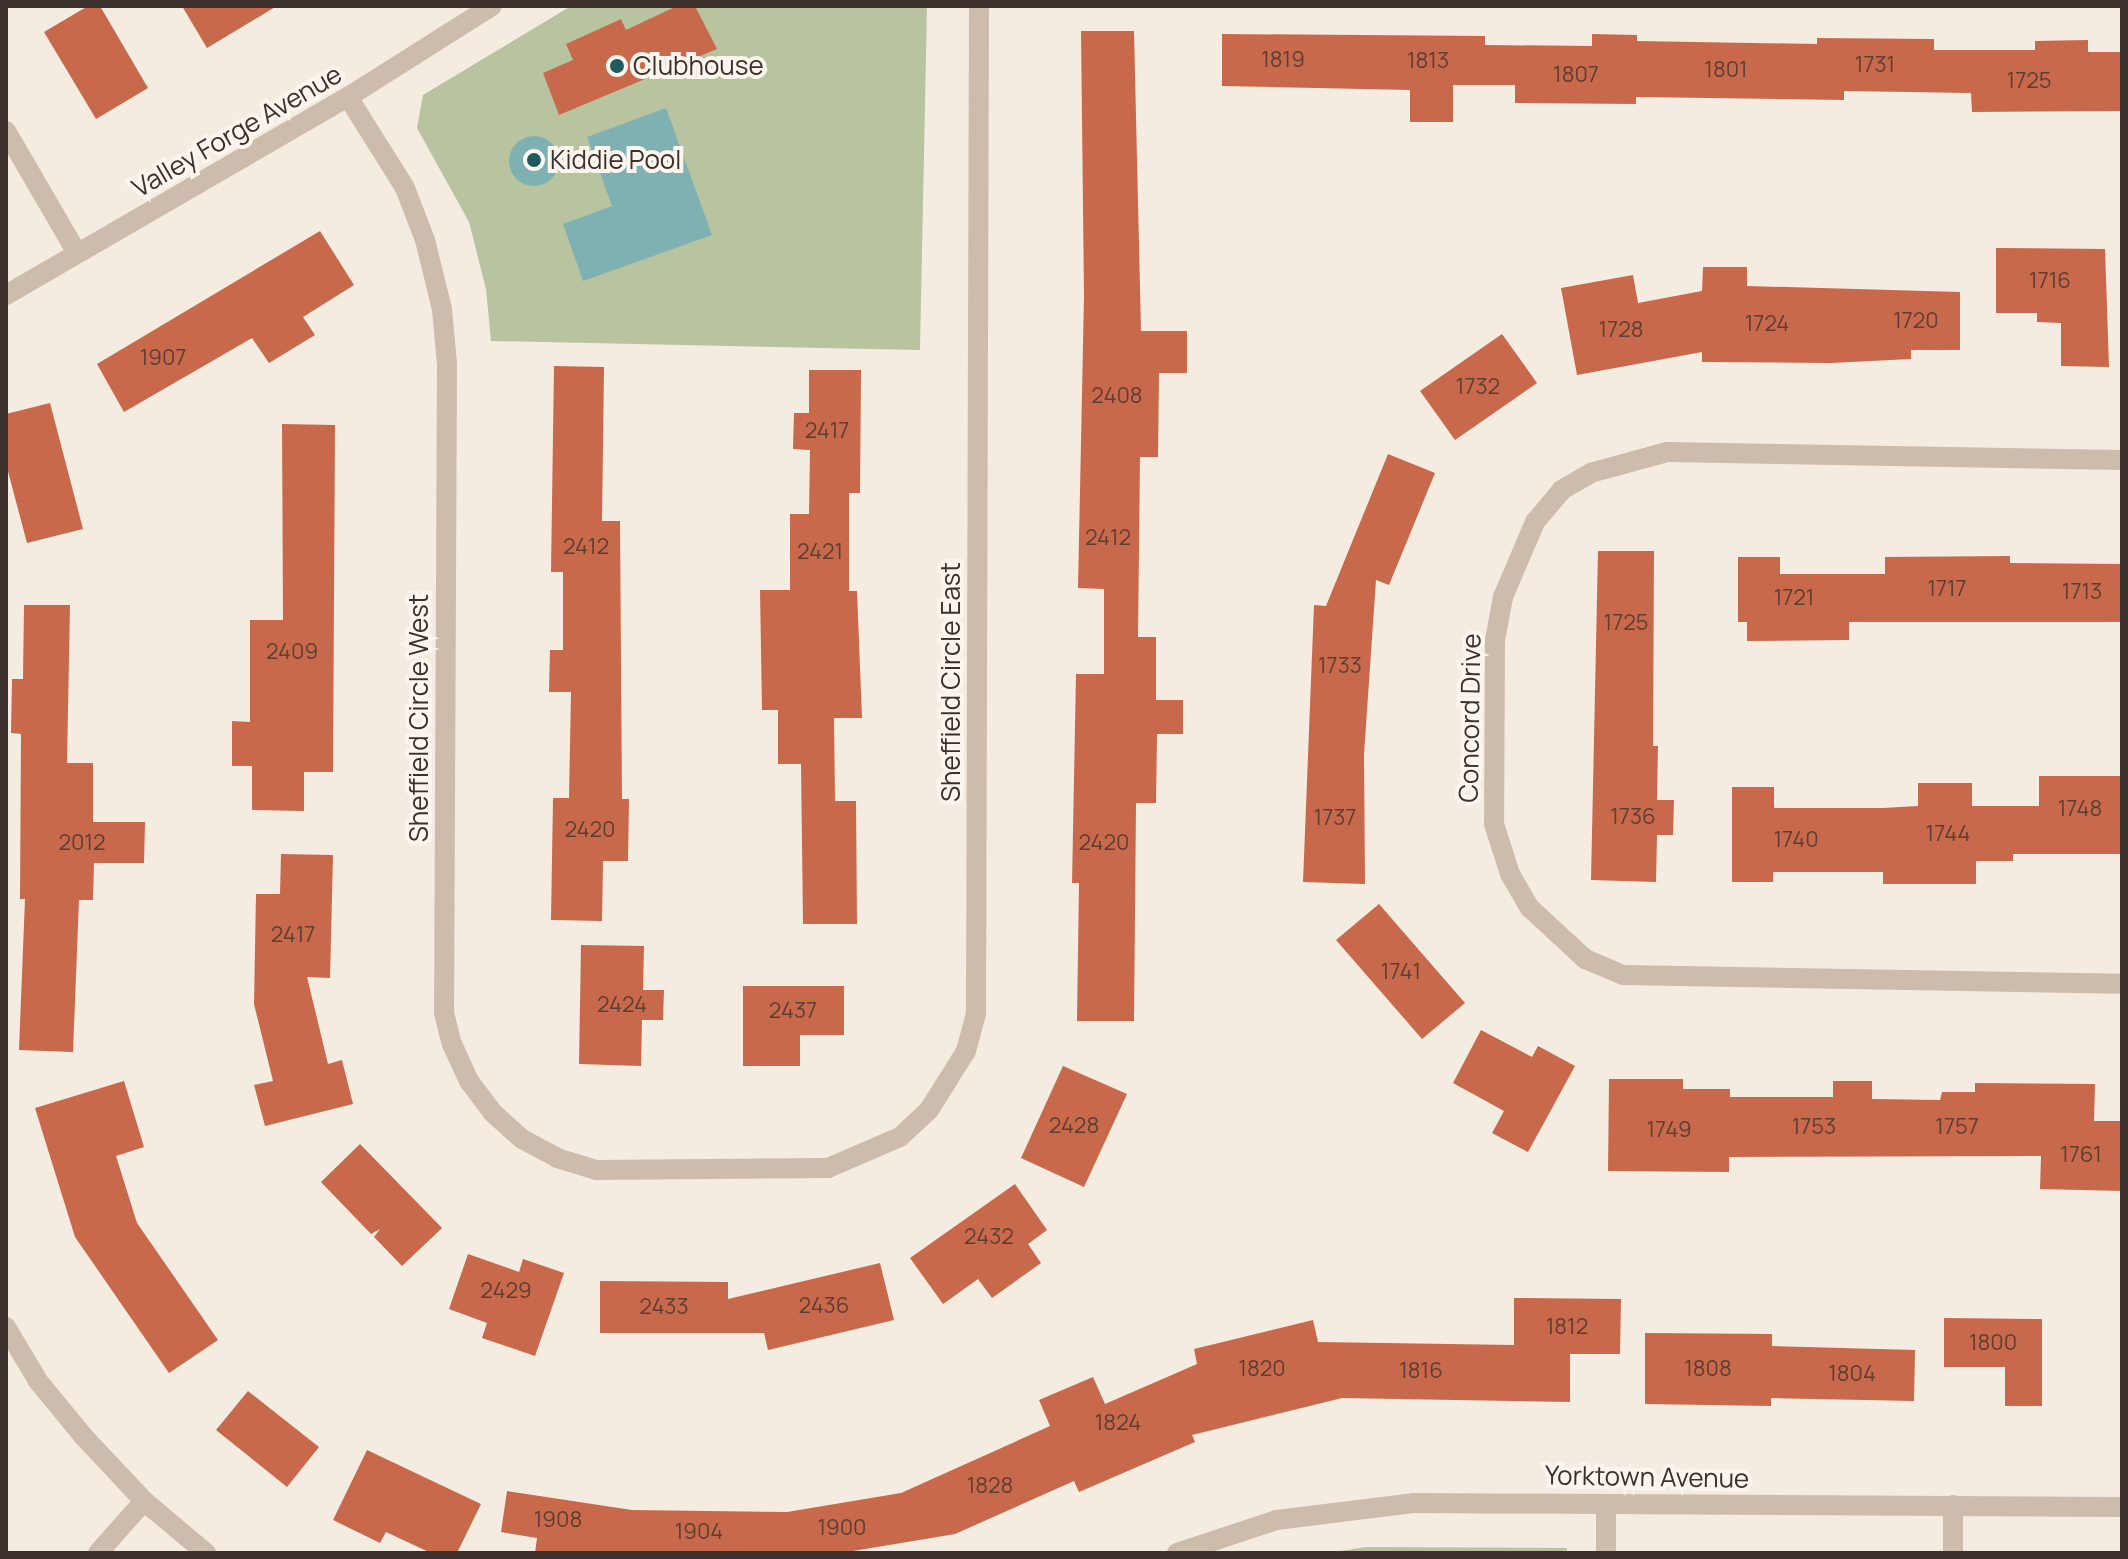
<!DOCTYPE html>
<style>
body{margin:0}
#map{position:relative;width:2128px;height:1559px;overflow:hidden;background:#f4ebe1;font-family:Manrope,sans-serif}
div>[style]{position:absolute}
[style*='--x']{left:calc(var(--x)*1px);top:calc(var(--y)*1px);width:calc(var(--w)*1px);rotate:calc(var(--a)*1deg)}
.green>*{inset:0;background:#b8c4a0}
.water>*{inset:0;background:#7fb0b2}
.round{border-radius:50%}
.building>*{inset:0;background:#c8694b}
.lane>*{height:20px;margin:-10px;padding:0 10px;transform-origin:10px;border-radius:10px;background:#cdbbac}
.street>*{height:20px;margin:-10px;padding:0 10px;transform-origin:10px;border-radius:10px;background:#cdbbac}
.dots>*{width:22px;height:22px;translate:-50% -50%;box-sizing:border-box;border:4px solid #fbf5ee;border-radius:50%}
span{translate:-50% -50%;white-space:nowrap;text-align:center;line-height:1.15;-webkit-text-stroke:8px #fbf5ee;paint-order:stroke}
.number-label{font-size:22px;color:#5e3e33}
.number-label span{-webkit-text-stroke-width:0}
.poi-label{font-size:26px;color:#3b302b}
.left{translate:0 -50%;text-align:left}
.street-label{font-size:26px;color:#3b302b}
.frame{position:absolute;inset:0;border:8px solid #3b302b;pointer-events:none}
</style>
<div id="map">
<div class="green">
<div style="clip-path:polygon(571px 6px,927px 6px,920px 350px,491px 341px,486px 289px,469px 222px,417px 128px,423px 95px)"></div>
<div style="clip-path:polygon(1366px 1547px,1567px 1548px,1567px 1553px,1328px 1553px)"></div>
</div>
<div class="water">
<div style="clip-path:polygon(666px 108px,712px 235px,583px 281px,563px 224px,612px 206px,587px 137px)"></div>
<div class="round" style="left:509px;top:136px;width:50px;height:50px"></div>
</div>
<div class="building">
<div style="clip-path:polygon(88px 6px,100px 6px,148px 88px,96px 119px,44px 32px)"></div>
<div style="clip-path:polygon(182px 6px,277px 6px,207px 48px)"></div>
<div style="clip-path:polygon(677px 6px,695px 6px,717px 49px,559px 115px,543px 73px,573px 60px,566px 44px,621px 19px,626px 30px)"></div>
<div style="clip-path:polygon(1081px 31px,1134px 31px,1141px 331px,1187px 331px,1187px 373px,1159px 373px,1158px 457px,1140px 457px,1138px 637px,1156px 637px,1156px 700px,1183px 700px,1183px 734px,1157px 734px,1156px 803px,1136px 803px,1134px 1021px,1077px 1021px,1079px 883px,1072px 883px,1076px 674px,1104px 674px,1104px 589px,1078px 588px,1084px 296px)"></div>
<div style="clip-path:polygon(1222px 34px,1485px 36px,1485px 45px,1592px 46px,1592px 34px,1637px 35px,1637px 41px,1817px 44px,1817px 38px,1934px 39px,1934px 50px,2035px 50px,2035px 41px,2088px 40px,2088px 52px,2122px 52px,2122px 111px,1972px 112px,1971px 93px,1844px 91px,1844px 100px,1636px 97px,1636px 104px,1515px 103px,1515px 85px,1453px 85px,1453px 122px,1410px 122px,1410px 90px,1222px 86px)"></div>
<div style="clip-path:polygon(320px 231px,354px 285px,303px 317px,315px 335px,269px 363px,252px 338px,124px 412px,97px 364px)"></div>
<div style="clip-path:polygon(1996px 248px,2105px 249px,2109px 367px,2061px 366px,2061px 323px,2037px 322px,2037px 313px,1996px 313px)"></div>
<div style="clip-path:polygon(1703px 267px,1747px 267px,1747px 286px,1960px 292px,1960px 350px,1911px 350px,1911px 359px,1831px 363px,1702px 362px,1702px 352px,1577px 375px,1561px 288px,1633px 275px,1638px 303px,1702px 291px)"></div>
<div style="clip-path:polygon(1502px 334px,1537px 383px,1455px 440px,1420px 391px)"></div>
<div style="clip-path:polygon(554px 366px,604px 367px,602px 521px,620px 521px,622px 799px,629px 799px,628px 861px,603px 861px,602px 921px,551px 920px,553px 798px,569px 798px,571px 692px,549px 692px,550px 650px,563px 650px,563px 572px,551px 572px)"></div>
<div style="clip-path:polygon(809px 370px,861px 370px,860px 493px,849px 493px,849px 591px,857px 591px,862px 718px,834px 718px,835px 801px,856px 801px,857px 924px,803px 924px,801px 764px,778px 764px,778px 710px,762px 710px,760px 590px,790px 590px,790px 514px,809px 514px,810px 450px,793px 449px,794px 413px,809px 413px)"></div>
<div style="clip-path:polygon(50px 403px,83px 529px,27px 543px,6px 464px,6px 414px)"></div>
<div style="clip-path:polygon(282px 424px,335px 425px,333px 772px,304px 772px,304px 811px,252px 810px,252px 766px,232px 766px,232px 721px,250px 722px,250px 620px,283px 620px)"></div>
<div style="clip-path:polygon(1388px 454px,1435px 473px,1389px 585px,1376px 580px,1364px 754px,1365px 884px,1303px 882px,1314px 605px,1326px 606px)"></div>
<div style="clip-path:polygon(1598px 551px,1654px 551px,1653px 746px,1658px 746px,1657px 800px,1674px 800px,1673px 835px,1657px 835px,1656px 882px,1591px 880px)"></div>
<div style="clip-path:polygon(2010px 556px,2010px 563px,2122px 564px,2122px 622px,1849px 622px,1849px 640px,1747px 641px,1747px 622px,1738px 622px,1738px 557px,1780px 557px,1780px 574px,1885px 574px,1885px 557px)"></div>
<div style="clip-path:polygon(24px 605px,70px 605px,67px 763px,93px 763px,93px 822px,145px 822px,144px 863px,94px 863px,93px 900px,79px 900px,73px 1052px,19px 1050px,25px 899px,20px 899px,21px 734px,11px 733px,12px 679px,23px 679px)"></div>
<div style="clip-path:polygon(2039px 776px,2122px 776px,2122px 854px,2013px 854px,2013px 861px,1976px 861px,1976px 884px,1883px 884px,1883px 872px,1773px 872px,1773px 882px,1732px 882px,1732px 787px,1774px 787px,1774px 808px,1883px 808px,1918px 806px,1918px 783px,1972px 783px,1972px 806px,2039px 806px)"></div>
<div style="clip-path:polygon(281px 854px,333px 855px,330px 978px,307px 977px,328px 1064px,342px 1060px,353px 1104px,265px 1126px,254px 1085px,273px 1081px,254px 1004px,256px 894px,280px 894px)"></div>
<div style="clip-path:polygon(1379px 904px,1465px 1003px,1422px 1039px,1336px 940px)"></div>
<div style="clip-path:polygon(581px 945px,644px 946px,643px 990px,664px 990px,663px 1020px,642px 1020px,641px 1066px,579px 1064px)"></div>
<div style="clip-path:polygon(743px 986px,844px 986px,844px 1035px,800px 1035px,800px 1066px,743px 1066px)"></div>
<div style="clip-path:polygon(1481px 1030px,1532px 1057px,1538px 1046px,1575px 1066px,1528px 1152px,1492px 1133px,1504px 1111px,1453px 1083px)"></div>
<div style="clip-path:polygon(1063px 1066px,1127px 1094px,1084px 1187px,1021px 1158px)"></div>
<div style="clip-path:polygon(1609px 1079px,1683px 1079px,1683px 1089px,1730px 1089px,1730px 1097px,1833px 1097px,1833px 1081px,1872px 1081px,1872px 1099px,1940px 1100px,1942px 1092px,1975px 1092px,1975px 1083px,2095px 1084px,2094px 1121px,2122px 1121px,2122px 1191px,2040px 1189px,2041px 1156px,1729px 1157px,1729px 1172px,1608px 1171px)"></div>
<div style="clip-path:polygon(124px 1081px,144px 1147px,116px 1156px,137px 1223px,218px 1340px,169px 1373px,75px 1237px,35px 1108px)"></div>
<div style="clip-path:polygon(360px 1144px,442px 1228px,402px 1266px,374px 1237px,380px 1229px,371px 1234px,321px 1182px)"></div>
<div style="clip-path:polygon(1015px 1184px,1047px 1230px,1028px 1244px,1041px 1263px,992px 1298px,978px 1279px,943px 1304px,910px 1258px)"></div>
<div style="clip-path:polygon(468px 1254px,519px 1272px,523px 1259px,564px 1273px,535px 1356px,482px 1338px,487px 1323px,449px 1309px)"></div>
<div style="clip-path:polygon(880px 1263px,894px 1320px,768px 1350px,764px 1333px,600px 1333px,600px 1281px,728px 1282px,728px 1299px)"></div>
<div style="clip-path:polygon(1514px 1298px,1621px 1299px,1620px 1354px,1570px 1354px,1570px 1402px,1342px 1398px,1192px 1435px,1195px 1442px,1079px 1492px,1074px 1481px,955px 1534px,841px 1553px,535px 1553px,537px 1538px,501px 1532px,507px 1491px,632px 1510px,787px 1512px,901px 1493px,1050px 1426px,1039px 1400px,1093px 1377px,1105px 1404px,1197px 1364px,1194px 1349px,1313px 1320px,1318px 1342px,1514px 1345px)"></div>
<div style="clip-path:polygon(1944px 1318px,2042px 1319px,2042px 1406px,2005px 1406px,2005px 1367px,1944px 1367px)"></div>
<div style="clip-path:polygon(1645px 1333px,1772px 1334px,1772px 1346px,1915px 1350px,1914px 1401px,1771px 1398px,1771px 1406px,1645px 1404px)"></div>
<div style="clip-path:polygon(248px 1391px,319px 1447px,287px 1487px,216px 1430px)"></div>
<div style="clip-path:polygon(367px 1450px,481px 1504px,457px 1553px,431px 1553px,386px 1532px,380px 1543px,333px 1520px)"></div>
</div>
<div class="lane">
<div style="--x:1606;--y:1504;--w:49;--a:90"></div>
<div style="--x:1953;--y:1505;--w:48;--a:90"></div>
</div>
<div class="street">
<div style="--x:348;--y:97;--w:107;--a:57.9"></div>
<div style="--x:405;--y:188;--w:56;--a:69"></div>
<div style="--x:425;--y:240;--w:71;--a:76.2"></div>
<div style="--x:442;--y:309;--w:55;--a:84.8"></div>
<div style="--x:447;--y:364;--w:649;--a:90.26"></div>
<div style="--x:444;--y:1013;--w:32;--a:76"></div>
<div style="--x:452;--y:1044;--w:41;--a:65.3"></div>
<div style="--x:469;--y:1081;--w:39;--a:53"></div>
<div style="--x:492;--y:1112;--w:40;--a:42"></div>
<div style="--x:522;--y:1139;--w:40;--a:28"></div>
<div style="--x:557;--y:1158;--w:41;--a:17.1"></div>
<div style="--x:596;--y:1170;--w:232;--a:-0.5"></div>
<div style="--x:828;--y:1168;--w:78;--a:-23.3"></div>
<div style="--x:900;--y:1137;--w:40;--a:-43"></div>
<div style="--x:929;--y:1110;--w:70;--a:-57.9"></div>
<div style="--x:966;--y:1051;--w:39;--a:-75"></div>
<div style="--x:976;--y:1013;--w:1007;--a:-89.83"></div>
<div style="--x:6;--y:131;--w:141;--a:59.8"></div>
<div style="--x:6;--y:295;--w:395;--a:-30.1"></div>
<div style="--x:348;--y:97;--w:170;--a:-32.3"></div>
<div style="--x:2122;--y:460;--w:455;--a:-179"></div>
<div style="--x:1667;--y:452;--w:79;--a:164.6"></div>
<div style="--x:1591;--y:473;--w:34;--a:150"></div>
<div style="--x:1562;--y:490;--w:42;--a:130.2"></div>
<div style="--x:1535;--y:522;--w:82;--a:113.1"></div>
<div style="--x:1503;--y:597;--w:44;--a:100.5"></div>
<div style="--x:1495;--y:640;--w:184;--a:90.3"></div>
<div style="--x:1494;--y:824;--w:52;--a:72.3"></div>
<div style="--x:1510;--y:874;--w:39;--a:60"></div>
<div style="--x:1530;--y:908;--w:75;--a:42.8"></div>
<div style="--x:1585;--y:959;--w:41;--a:22.8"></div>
<div style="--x:1623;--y:975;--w:499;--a:1"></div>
<div style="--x:6;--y:1327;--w:63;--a:59.3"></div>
<div style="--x:38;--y:1381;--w:72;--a:50.6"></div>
<div style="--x:84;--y:1437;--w:88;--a:46.8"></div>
<div style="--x:144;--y:1501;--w:81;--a:40"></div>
<div style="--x:98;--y:1553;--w:69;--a:-48.5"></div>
<div style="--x:1177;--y:1553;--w:105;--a:-18.3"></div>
<div style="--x:1277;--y:1520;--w:137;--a:-7.1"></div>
<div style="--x:1413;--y:1503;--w:709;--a:0.32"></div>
</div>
<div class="dots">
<div style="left:617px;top:66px;background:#1f5a5e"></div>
<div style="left:534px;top:160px;background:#1f5a5e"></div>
</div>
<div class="number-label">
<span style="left:1283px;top:60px">1819</span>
<span style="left:1428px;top:61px">1813</span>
<span style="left:1875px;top:65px">1731</span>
<span style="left:1726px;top:70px">1801</span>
<span style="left:1576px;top:75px">1807</span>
<span style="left:2029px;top:81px">1725</span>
<span style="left:2050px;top:281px">1716</span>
<span style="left:1916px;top:321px">1720</span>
<span style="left:1767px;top:324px">1724</span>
<span style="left:1621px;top:330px">1728</span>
<span style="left:163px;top:358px">1907</span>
<span style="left:1478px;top:387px">1732</span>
<span style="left:1117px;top:396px">2408</span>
<span style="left:827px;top:431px">2417</span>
<span style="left:1108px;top:538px">2412</span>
<span style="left:586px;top:547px">2412</span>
<span style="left:820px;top:552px">2421</span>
<span style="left:1947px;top:589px">1717</span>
<span style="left:2082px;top:592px">1713</span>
<span style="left:1794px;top:598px">1721</span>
<span style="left:1626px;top:623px">1725</span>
<span style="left:292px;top:652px">2409</span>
<span style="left:1340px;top:666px">1733</span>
<span style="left:2080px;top:809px">1748</span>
<span style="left:1633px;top:817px">1736</span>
<span style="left:1335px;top:818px">1737</span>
<span style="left:590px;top:830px">2420</span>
<span style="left:1948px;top:834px">1744</span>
<span style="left:1796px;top:840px">1740</span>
<span style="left:82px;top:843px">2012</span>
<span style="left:1104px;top:843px">2420</span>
<span style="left:293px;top:935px">2417</span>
<span style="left:1401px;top:972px">1741</span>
<span style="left:622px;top:1005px">2424</span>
<span style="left:793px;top:1011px">2437</span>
<span style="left:1074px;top:1126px">2428</span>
<span style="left:1814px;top:1127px">1753</span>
<span style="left:1957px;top:1127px">1757</span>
<span style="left:1669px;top:1130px">1749</span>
<span style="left:2081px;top:1155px">1761</span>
<span style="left:989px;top:1237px">2432</span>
<span style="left:506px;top:1291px">2429</span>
<span style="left:824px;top:1306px">2436</span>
<span style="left:664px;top:1307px">2433</span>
<span style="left:1567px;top:1327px">1812</span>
<span style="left:1993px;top:1343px">1800</span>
<span style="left:1262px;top:1369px">1820</span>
<span style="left:1708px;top:1369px">1808</span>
<span style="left:1421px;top:1371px">1816</span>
<span style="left:1852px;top:1374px">1804</span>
<span style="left:1118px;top:1423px">1824</span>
<span style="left:990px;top:1486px">1828</span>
<span style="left:558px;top:1520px">1908</span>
<span style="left:842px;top:1528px">1900</span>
<span style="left:699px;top:1532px">1904</span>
</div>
<div class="poi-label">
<span class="left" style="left:633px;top:66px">Clubhouse</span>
<span class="left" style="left:550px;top:160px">Kiddie Pool</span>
</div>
<div class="street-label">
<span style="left:237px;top:131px;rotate:-30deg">Valley Forge Avenue</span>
<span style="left:951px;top:682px;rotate:-90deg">Sheffield Circle East</span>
<span style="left:419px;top:718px;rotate:-90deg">Sheffield Circle West</span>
<span style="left:1470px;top:718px;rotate:-89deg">Concord Drive</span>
<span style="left:1647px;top:1477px;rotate:1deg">Yorktown Avenue</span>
</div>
<div class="frame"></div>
</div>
